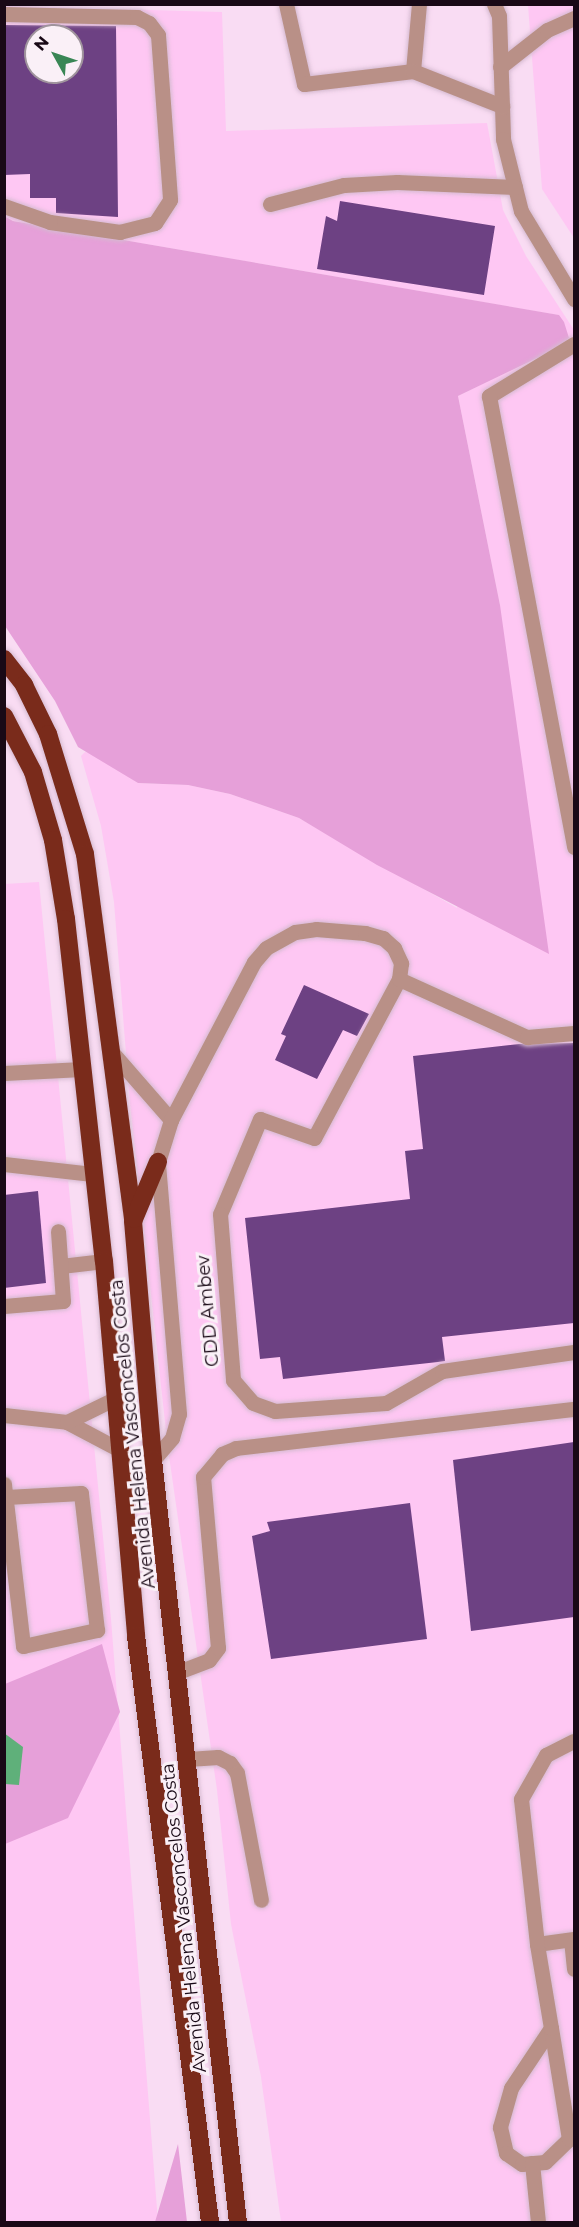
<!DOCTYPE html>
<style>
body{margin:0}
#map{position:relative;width:579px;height:2227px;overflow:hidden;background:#f9dcf3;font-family:Montserrat,sans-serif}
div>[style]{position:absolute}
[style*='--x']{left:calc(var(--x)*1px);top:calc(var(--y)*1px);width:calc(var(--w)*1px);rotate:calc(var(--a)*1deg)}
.built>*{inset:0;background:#fec7f3}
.green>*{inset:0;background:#e6a0d9}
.water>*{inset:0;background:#5fb07a}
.building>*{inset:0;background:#6d4183}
.roads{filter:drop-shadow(0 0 2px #d5bad0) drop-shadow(0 0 2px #d5bad0)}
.minor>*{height:15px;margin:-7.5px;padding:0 7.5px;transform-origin:7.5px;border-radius:7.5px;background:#b99087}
.highway>*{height:18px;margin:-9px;padding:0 9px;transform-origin:9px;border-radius:9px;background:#7a2b1b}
span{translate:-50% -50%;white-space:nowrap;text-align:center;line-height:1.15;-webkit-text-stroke:6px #faf0f7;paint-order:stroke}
.street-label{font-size:18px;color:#190916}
.frame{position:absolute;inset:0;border:6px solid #190916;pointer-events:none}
.north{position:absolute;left:24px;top:24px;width:60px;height:60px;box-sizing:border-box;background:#faf0f7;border:2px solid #a0949d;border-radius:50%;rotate:310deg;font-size:16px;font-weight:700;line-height:24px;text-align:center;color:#190916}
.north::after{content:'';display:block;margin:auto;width:21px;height:27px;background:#398655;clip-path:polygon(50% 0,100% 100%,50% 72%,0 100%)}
</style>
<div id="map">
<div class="built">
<div style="clip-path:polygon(528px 5px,574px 5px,574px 238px,542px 189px)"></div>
<div style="clip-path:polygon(evenodd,4px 6px,222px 12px,226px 131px,487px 123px,503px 210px,526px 256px,574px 330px,574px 2222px,281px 2222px,261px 2077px,231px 1924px,217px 1790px,168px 1449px,130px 1104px,114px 902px,101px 826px,81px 756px,85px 752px,97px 755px,138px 783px,188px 785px,230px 794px,299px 818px,457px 908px,500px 605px,458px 396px,560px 347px,558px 315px,13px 221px,4px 216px,4px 6px,36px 36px,72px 36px,72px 72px,36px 72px,36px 36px)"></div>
<div style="clip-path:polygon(39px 882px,111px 1619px,158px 2222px,5px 2222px,4px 884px)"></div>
</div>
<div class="green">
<div style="clip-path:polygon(4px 216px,13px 221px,559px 315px,564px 322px,569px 338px,560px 347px,458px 396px,500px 605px,549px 954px,377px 865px,299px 818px,230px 794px,188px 785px,138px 783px,78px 747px,55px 701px,5px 626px)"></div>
<div style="clip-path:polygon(102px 1644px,120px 1712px,68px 1818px,5px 1844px,5px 1684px)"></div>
<div style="clip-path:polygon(178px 2144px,187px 2222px,154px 2222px,155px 2222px)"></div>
</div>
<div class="water">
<div style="clip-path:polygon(4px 1733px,23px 1747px,19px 1785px,5px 1784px)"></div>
</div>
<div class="building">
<div style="clip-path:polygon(evenodd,4px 25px,116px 26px,118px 217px,56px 213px,56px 198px,30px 198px,30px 174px,4px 175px,4px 25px,36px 36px,72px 36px,72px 72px,36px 72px,36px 36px)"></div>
<div style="clip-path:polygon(340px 201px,495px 226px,484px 295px,317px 269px,326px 216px,337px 221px)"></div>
<div style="clip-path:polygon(304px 985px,369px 1014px,357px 1036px,343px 1030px,317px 1079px,275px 1060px,286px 1036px,281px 1034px)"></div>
<div style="clip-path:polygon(574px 1043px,574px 1323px,442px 1337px,445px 1361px,438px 1362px,283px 1379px,280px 1357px,260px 1359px,245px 1218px,410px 1199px,405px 1151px,423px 1149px,413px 1056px,519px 1044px)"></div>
<div style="clip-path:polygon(38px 1191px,46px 1283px,4px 1288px,4px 1195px)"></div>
<div style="clip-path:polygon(574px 1442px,574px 1617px,471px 1631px,453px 1460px)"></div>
<div style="clip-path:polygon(410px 1503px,427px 1639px,271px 1659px,252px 1536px,270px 1531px,267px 1522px)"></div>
</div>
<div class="roads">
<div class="minor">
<div style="--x:286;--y:4;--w:82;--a:77.3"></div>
<div style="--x:304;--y:84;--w:110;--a:-6.8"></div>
<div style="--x:413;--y:71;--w:67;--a:-84.9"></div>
<div style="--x:494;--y:4;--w:13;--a:67"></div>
<div style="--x:499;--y:16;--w:123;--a:88.1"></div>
<div style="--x:503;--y:139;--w:74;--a:76"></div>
<div style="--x:521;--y:211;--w:103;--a:58.9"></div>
<div style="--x:4;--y:14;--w:133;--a:1.3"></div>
<div style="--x:137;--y:17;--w:13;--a:27"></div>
<div style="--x:149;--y:23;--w:15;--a:53"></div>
<div style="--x:158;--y:35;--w:165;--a:85.8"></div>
<div style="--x:170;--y:200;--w:27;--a:123"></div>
<div style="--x:155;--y:223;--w:36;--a:166"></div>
<div style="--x:120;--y:232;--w:71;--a:-171.9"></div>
<div style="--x:50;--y:222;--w:49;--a:-160.8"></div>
<div style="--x:500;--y:67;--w:60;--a:-38.2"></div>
<div style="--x:547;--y:30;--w:30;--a:-24"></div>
<div style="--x:413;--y:71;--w:96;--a:21.5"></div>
<div style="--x:270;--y:204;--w:76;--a:-14.4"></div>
<div style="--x:344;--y:185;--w:53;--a:-3.2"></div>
<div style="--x:397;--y:182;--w:118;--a:2.4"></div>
<div style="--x:574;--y:344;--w:100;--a:148.5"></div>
<div style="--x:489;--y:396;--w:459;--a:79.3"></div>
<div style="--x:399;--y:979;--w:180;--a:118.1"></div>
<div style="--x:314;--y:1138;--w:57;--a:-160.6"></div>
<div style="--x:260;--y:1119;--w:103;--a:112.8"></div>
<div style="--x:220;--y:1214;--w:167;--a:85.5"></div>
<div style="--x:233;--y:1380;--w:30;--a:49"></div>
<div style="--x:253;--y:1403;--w:23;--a:20"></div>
<div style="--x:275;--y:1411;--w:111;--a:-4.1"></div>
<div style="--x:386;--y:1403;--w:64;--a:-29.7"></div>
<div style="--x:442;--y:1371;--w:133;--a:-8.2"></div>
<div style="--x:110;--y:1050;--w:93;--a:48.9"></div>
<div style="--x:4;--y:1073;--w:78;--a:-2.9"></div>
<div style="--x:4;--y:1164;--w:89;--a:6.5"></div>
<div style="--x:61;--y:1266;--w:43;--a:-6.6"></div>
<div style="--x:4;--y:1306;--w:59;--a:-4.8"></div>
<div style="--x:63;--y:1301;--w:70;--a:-94.1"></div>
<div style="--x:4;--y:1415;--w:63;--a:6.3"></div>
<div style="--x:67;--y:1422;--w:58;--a:27.9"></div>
<div style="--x:67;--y:1422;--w:52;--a:-26.1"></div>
<div style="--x:153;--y:1460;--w:29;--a:-49"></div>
<div style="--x:172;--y:1438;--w:25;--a:-74"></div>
<div style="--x:179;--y:1414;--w:253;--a:-94.8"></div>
<div style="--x:158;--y:1162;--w:44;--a:-72.8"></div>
<div style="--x:171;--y:1120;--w:178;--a:-62.3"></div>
<div style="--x:254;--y:962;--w:18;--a:-49"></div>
<div style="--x:266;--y:948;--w:33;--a:-29"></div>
<div style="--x:295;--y:932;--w:21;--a:-8"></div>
<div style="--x:316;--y:929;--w:49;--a:4.7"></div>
<div style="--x:365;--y:933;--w:19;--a:16"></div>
<div style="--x:383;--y:938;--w:15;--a:42"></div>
<div style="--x:394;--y:948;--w:17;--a:65"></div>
<div style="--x:401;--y:963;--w:16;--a:97"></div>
<div style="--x:399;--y:979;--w:141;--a:24.4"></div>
<div style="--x:527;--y:1037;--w:47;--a:-4.9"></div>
<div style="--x:4;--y:1484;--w:163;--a:83.3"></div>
<div style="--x:23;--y:1646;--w:76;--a:-12.2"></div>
<div style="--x:97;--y:1630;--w:138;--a:-96.7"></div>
<div style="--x:81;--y:1493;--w:75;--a:176.9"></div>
<div style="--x:178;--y:1672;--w:33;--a:-21"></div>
<div style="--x:209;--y:1660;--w:15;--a:-53"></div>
<div style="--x:218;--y:1648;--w:172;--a:-95"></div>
<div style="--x:203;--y:1477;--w:30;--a:-50"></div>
<div style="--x:222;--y:1454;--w:15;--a:-23"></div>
<div style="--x:236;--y:1448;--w:340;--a:-6.6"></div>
<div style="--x:188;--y:1759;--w:30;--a:-4"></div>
<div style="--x:218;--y:1757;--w:13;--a:27"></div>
<div style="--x:230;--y:1763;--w:12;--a:55"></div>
<div style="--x:237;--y:1773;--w:129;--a:79.3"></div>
<div style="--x:571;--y:1940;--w:29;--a:84"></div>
<div style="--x:537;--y:1944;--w:37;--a:-8"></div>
<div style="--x:551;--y:2028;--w:72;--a:123.7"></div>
<div style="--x:511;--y:2088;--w:41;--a:105.8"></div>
<div style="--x:500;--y:2127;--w:27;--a:77"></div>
<div style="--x:506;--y:2153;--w:19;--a:35"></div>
<div style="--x:522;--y:2164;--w:23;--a:-5"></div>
<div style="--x:545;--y:2162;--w:33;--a:-44"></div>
<div style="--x:569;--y:2139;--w:112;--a:-99.2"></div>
<div style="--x:551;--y:2028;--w:85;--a:-99.5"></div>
<div style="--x:537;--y:1944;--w:146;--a:-96.3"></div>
<div style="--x:521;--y:1799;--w:51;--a:-60.4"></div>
<div style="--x:546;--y:1755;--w:31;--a:-27"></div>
<div style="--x:532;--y:2163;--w:59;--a:84.2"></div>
</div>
<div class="highway">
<div style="--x:4;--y:659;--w:33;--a:52"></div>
<div style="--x:24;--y:685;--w:55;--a:63.9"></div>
<div style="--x:48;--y:734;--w:126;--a:72.9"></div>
<div style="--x:85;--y:854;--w:370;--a:82.5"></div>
<div style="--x:133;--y:1221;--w:240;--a:85.2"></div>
<div style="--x:153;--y:1460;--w:767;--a:83.64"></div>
<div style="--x:4;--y:716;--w:63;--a:62.6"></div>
<div style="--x:33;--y:772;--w:71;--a:73.6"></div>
<div style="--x:53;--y:840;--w:80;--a:80.7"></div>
<div style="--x:66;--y:919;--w:344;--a:83.7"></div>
<div style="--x:104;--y:1261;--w:376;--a:85.1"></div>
<div style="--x:136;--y:1636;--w:591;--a:82.8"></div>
<div style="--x:134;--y:1219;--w:62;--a:-67.2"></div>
</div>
</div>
<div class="street-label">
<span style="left:208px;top:1311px;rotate:-95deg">CDD Ambev</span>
<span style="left:133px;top:1434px;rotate:-96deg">Avenida Helena Vasconcelos Costa</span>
<span style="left:184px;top:1918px;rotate:-96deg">Avenida Helena Vasconcelos Costa</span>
</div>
<div class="frame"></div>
<div class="north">N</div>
</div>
